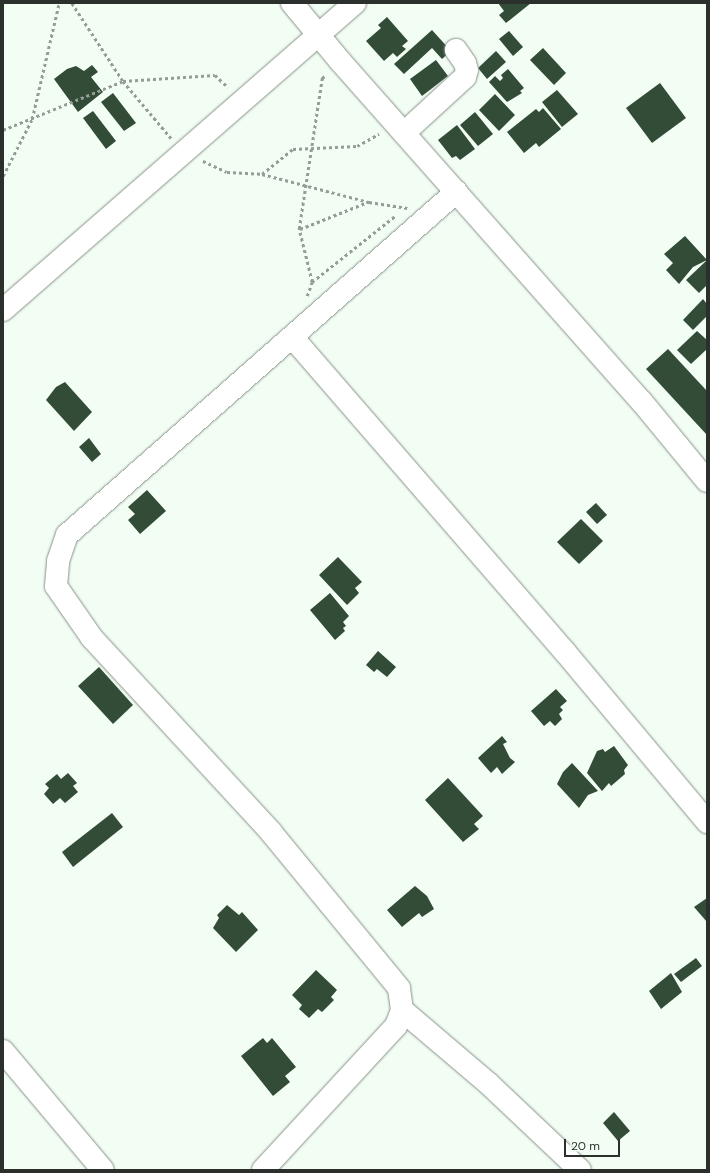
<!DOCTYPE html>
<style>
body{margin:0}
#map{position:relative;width:710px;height:1173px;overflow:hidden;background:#f2fdf3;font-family:"DM Sans",sans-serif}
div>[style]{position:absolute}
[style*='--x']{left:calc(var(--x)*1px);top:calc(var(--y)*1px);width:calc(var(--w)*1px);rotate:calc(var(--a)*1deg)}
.building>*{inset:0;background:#334c37}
.path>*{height:2.5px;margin-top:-1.25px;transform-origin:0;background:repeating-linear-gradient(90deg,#959d96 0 3px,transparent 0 6px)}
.roads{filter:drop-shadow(0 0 1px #889289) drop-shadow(0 0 1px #889289)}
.minor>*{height:22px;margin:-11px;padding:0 11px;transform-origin:11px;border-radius:11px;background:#fff}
span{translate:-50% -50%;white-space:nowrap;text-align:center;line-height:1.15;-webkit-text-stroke:4px #f2fdf3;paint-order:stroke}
.frame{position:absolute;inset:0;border:4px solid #2c302d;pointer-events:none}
.scale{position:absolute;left:564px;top:1139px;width:56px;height:18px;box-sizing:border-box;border:2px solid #2c302d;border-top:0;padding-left:5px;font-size:12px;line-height:14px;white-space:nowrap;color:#2c302d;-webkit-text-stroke:3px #f2fdf3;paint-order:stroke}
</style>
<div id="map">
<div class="building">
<div style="clip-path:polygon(498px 3px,531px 3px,506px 23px,499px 15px,504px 11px)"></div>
<div style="clip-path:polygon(387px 17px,408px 41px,402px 46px,406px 49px,397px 57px,393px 53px,384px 61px,366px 41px,381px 28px,378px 25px)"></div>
<div style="clip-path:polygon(432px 30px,451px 51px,442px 59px,432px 48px,404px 74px,394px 64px)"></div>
<div style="clip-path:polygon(509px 31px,523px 47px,513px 56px,499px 39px)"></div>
<div style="clip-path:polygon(543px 48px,566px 73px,554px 85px,530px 60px)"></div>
<div style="clip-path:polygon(496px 51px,506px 62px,487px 79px,478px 68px)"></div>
<div style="clip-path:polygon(436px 60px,448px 76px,422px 96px,410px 79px)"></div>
<div style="clip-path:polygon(92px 65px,98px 72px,91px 77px,103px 92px,78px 112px,54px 79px,67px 69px,76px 66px,84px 71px)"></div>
<div style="clip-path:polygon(508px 69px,524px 88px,520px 91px,522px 93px,507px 102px,489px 82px,495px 76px,500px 81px,503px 78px,501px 75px)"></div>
<div style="clip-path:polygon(660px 83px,686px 118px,652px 143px,626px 108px)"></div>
<div style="clip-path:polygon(557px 90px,578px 114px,562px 127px,542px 102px)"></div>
<div style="clip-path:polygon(113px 93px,136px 123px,124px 131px,101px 102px)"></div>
<div style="clip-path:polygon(495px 94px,515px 115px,499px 131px,479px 110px)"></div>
<div style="clip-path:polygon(543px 108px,561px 129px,539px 147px,536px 143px,524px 153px,507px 132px,536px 109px,539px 112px)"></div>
<div style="clip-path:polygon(93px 111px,116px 141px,106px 149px,83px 118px)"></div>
<div style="clip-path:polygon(475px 112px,493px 134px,478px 146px,460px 125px)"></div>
<div style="clip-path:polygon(457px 125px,475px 149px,460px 160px,456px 156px,452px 158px,438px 140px)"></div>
<div style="clip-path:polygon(685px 236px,707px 260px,693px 267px,679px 284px,666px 270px,673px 263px,664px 254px)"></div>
<div style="clip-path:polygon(706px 261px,707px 285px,699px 293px,686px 280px)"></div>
<div style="clip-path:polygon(703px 299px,707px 304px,707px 316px,693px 330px,683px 320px)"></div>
<div style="clip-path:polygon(697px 331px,707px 340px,707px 349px,691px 364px,677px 350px)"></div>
<div style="clip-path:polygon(668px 349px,707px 391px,707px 435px,646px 369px)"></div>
<div style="clip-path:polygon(65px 382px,92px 412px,74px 431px,46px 400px,56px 387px)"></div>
<div style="clip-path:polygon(89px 438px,101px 454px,92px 462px,79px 447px)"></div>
<div style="clip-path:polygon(147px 490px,166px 511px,140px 534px,128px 520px,135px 514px,128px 507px)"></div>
<div style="clip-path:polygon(596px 503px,607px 515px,597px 524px,586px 512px)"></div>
<div style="clip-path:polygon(581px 519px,603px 541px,579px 564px,557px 542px)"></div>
<div style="clip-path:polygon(338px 557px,362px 582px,355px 588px,359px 593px,347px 605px,319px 575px)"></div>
<div style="clip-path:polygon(330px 593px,349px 616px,343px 622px,346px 626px,343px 628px,345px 631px,335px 640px,310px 610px)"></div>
<div style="clip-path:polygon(378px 651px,396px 667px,387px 677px,377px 669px,374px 672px,366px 665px)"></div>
<div style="clip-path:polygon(99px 667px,133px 705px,113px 724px,78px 686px)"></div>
<div style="clip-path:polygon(556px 689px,567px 701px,560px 707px,563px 710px,559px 714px,562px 719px,555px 726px,550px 721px,544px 726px,531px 711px)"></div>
<div style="clip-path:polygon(502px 736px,507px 742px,503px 744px,510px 758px,515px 762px,502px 774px,497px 767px,491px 773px,478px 758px)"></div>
<div style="clip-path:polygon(614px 746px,628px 765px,624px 770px,625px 774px,611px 786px,609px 783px,602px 791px,587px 773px,597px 751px,603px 749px,605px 752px)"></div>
<div style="clip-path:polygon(572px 763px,598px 791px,588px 795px,579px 808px,557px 784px,563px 772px)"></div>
<div style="clip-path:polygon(68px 773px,77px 783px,73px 786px,78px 792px,65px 803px,60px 798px,53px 804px,44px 794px,49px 788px,45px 784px,57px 774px,61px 779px)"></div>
<div style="clip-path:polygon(448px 778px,483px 816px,474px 824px,479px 829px,463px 842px,425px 800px)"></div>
<div style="clip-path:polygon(112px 813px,123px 827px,73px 867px,62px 852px)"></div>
<div style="clip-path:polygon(415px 886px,427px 896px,434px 909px,422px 917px,419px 913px,402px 927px,387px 910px)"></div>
<div style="clip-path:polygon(707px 898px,707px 922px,694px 907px)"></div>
<div style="clip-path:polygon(227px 905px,239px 915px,242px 912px,258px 930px,236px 952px,213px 928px,219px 918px,217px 915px)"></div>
<div style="clip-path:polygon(696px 958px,702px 966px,681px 982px,674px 974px)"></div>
<div style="clip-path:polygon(316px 970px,337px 990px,331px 997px,334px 1000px,322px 1012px,318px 1009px,309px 1018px,299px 1009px,302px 1005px,292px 995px)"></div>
<div style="clip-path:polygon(671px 973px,682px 992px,661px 1009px,649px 991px)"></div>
<div style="clip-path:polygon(263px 1038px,267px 1043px,272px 1038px,296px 1067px,285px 1076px,290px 1082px,273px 1096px,241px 1056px)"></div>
<div style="clip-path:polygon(614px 1112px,630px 1131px,618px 1141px,603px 1123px)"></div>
</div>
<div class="path">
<div style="--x:72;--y:3;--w:93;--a:56.8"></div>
<div style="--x:123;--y:81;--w:75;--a:49.9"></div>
<div style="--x:3;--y:130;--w:130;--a:-22.2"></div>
<div style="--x:123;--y:81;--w:92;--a:-3.7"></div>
<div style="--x:215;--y:75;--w:18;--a:43"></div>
<div style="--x:203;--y:161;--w:26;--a:25"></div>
<div style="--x:227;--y:172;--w:35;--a:3"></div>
<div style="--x:262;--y:174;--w:111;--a:14.7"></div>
<div style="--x:369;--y:202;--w:39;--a:9"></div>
<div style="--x:262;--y:174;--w:40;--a:-39"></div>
<div style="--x:293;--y:149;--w:64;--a:-2.7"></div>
<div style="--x:357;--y:146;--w:25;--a:-29"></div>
<div style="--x:3;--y:176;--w:64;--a:-63"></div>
<div style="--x:32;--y:119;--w:119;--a:-76.9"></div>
<div style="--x:300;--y:229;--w:73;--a:-21.7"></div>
<div style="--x:312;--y:282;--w:106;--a:-38.5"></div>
<div style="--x:307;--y:296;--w:15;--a:-70"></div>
<div style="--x:312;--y:282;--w:55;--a:-103.8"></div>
<div style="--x:299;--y:229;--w:153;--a:-81.3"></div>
<div style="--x:322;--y:78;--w:5;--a:-37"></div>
</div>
<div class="roads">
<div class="minor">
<div style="--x:292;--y:3;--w:75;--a:50.4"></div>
<div style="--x:340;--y:61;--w:456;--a:48.5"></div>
<div style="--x:642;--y:402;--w:102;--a:50.6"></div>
<div style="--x:404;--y:133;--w:83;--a:-42.6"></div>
<div style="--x:465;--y:77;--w:7;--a:-74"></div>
<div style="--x:467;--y:70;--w:7;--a:-106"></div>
<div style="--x:465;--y:63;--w:16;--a:-125"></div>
<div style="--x:3;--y:310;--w:467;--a:-41.1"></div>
<div style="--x:293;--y:338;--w:415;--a:49.1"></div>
<div style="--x:565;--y:652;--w:222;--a:50.1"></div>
<div style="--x:402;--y:1010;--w:114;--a:40.4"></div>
<div style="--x:489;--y:1084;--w:125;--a:43.4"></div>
<div style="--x:3;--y:1051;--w:155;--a:50"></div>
<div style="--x:263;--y:1170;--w:196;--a:-47.3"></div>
<div style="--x:396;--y:1026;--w:17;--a:-69"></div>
<div style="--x:402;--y:1010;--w:22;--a:-98"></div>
<div style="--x:399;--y:988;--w:202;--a:-129.4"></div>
<div style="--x:271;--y:832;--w:264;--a:-132.7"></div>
<div style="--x:92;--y:638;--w:63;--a:-124.7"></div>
<div style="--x:56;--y:586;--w:25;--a:-85"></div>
<div style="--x:58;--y:561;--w:28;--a:-71"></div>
<div style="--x:67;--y:535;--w:519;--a:-41.4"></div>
</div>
</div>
<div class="frame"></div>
<div class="scale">20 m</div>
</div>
